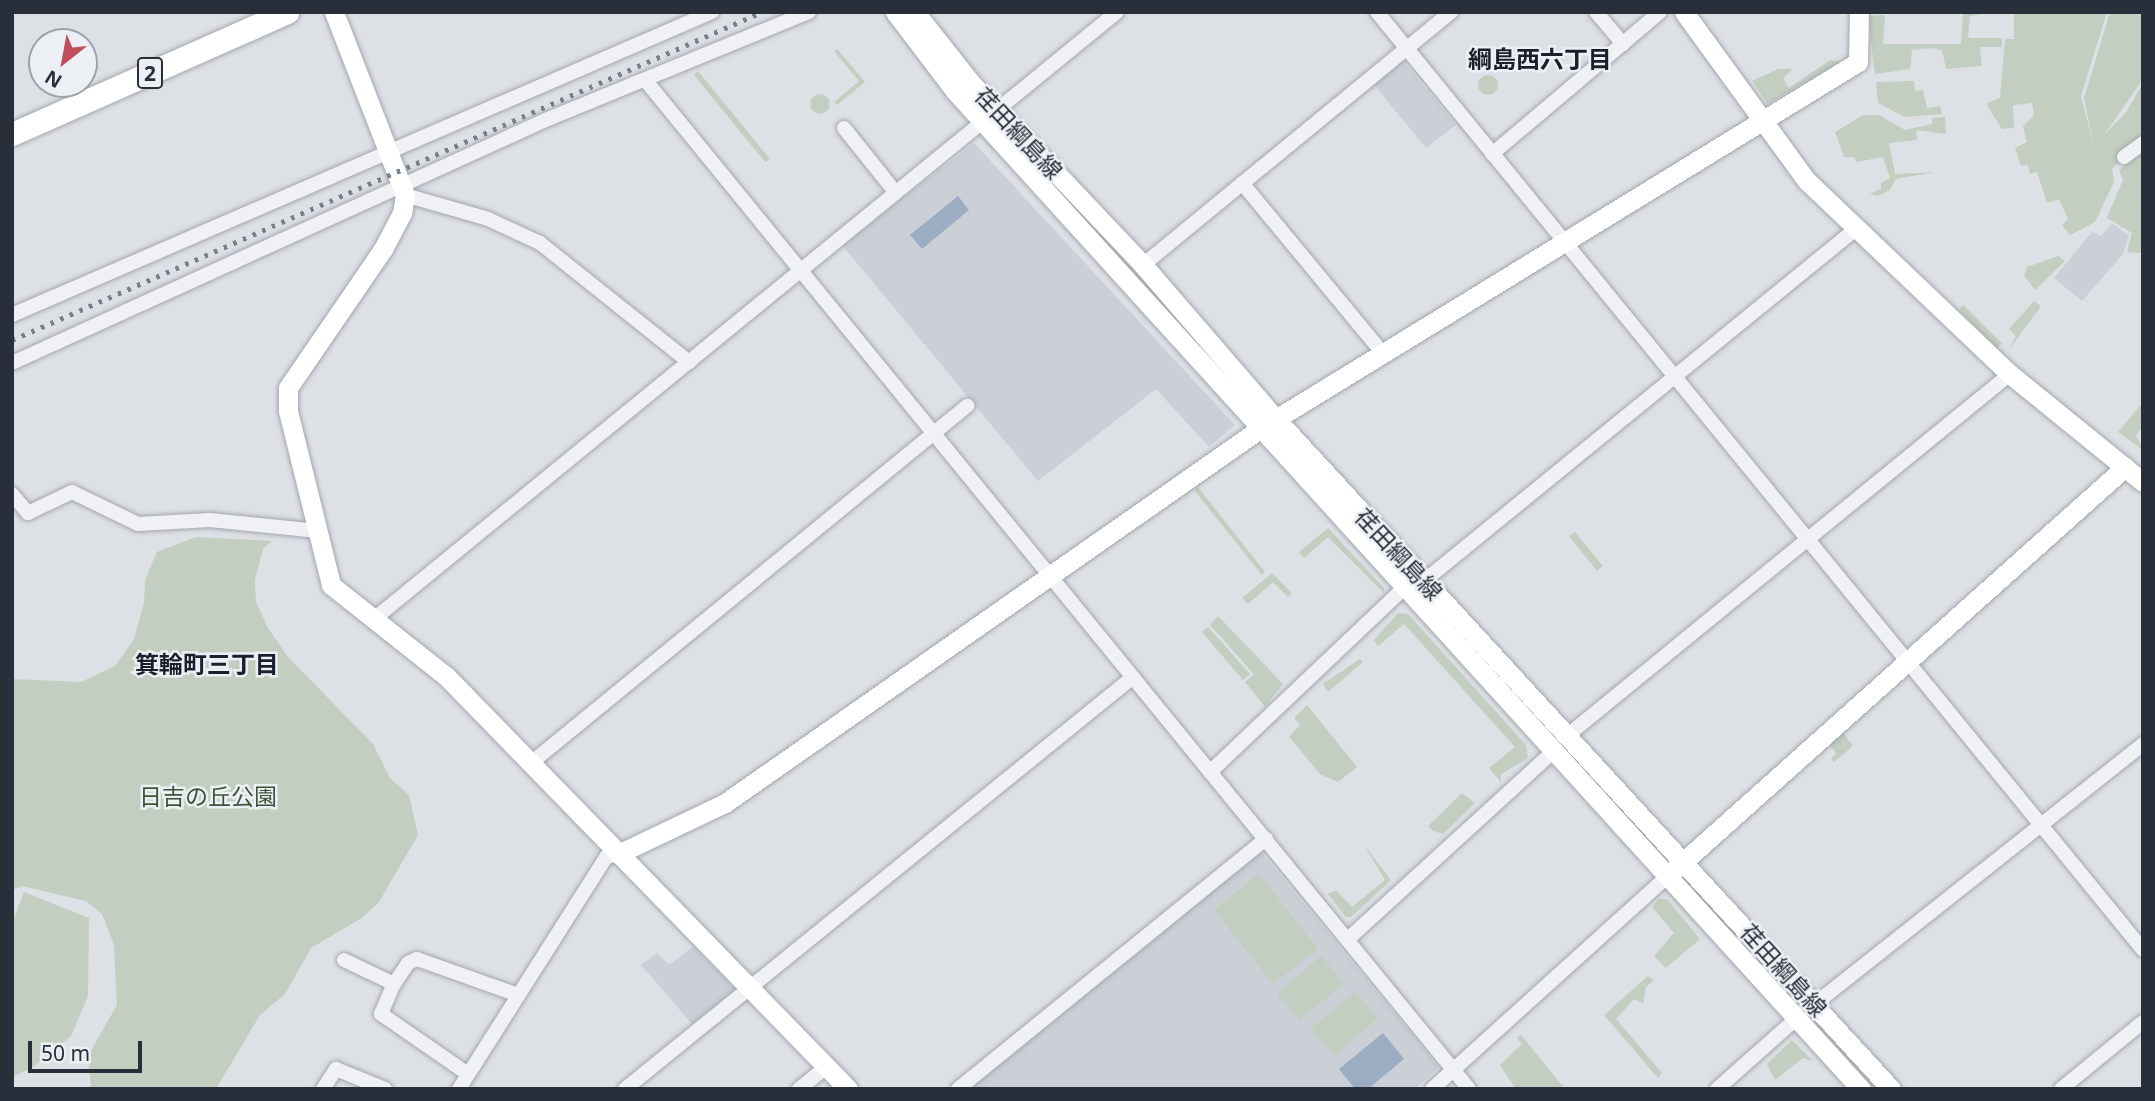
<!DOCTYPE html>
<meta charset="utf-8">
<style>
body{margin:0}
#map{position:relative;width:2155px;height:1101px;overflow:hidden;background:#dde0e5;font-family:"Noto Sans","Noto Sans JP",sans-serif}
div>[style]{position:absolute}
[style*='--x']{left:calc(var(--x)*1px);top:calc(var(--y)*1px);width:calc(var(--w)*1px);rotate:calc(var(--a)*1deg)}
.built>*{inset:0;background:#cbcfd6}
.green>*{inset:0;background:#c2cebf}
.round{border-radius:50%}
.water>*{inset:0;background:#9badc2}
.roads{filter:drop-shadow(0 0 2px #a3a7ae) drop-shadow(0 0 2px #a3a7ae)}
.street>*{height:14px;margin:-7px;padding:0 7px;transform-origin:7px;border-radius:7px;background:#eff1f4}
.secondary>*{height:19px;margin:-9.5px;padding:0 9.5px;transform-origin:9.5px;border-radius:9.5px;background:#fff}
.primary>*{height:23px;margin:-11.5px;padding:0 11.5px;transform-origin:11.5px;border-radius:11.5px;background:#fff}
.rail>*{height:4.5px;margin-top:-2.25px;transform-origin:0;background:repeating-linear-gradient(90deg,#787f8d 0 3.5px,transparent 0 10.5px)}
span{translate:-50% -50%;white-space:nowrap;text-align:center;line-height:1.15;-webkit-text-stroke:5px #eceff3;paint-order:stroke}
.shield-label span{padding:2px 5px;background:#eceff3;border:2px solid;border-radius:5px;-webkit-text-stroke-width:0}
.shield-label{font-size:21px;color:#282e3a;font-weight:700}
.street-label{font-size:23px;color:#282e3a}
.park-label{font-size:23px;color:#3b5437}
.neighbourhood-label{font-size:24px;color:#1a1f2b;font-weight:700}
.frame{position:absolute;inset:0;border:14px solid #282e3a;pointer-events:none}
.north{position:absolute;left:28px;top:28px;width:70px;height:70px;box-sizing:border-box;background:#eceff3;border:2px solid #9ea2a9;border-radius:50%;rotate:211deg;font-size:19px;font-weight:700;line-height:28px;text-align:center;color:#282e3a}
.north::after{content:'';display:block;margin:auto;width:24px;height:32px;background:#bf4d5a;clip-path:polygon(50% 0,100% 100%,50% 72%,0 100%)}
.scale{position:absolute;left:28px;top:1041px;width:114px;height:32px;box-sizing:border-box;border:4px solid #282e3a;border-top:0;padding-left:9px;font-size:21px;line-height:24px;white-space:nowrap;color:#282e3a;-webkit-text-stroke:5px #eceff3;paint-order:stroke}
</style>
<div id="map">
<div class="built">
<div style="clip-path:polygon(1402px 60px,1456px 125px,1426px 148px,1374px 85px)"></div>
<div style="clip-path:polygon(974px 143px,1235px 425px,1209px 447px,1156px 389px,1038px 481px,842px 245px)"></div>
<div style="clip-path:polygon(2112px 223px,2129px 236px,2123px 254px,2082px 301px,2054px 278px,2092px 232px,2101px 236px)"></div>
<div style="clip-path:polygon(1261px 852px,1439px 1067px,1415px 1089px,966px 1089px)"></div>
<div style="clip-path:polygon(693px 947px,736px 990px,692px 1024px,641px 965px,657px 953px,669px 965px)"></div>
</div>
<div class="green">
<div style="clip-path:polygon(1963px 12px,1994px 12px,1970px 16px,1968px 38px,2002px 38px,2002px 47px,1980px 47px,1982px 66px,1946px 69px,1942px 50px,1932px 48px,1912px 50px,1910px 69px,1875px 74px,1868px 16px,1885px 15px,1883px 44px,1961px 44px)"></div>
<div style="clip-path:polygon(2022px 12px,2107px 12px,2081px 96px,2094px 147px,2084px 98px,2110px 12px,2143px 12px,2143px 79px,2104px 135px,2126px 112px,2143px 83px,2143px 138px,2112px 169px,2114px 182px,2095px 222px,2070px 235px,2062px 225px,2068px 219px,2059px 199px,2047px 203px,2037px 172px,2030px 174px,2028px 165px,2021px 166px,2015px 148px,2027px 142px,2023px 126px,2034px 115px,2032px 103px,2013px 105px,2014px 128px,2002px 129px,1988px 107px,1987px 103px,2000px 98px,2005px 39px,2014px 39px,2014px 14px)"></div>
<div style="clip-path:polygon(837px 49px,865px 82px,837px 105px,834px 102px,859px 81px,834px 51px)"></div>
<div style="clip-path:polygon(1830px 60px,1840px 62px,1768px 104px,1752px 81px,1778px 69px,1793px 69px,1783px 78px,1789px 88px)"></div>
<div style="clip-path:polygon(698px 71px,770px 159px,765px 162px,694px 75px)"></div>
<div class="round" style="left:1478px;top:75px;width:20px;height:20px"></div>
<div style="clip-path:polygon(1914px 81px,1915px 91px,1923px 90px,1927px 108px,1940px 106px,1942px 114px,1905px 117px,1878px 103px,1876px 82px)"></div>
<div class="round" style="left:810px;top:94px;width:20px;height:20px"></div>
<div style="clip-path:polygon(1863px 115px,1879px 115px,1905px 130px,1932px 124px,1932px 118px,1945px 117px,1946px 134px,1916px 130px,1917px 140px,1889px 143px,1895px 174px,1935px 172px,1896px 179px,1890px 190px,1877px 196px,1870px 193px,1881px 189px,1881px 183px,1890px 178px,1883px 157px,1857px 162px,1854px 157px,1844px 157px,1835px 132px)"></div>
<div style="clip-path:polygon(2142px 151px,2141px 170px,2143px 253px,2127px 252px,2132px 233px,2107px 218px,2123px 180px,2119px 170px)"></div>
<div style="clip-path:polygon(2058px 256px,2065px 261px,2035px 290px,2024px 275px,2027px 267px)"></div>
<div style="clip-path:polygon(2034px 301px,2041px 306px,2008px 351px,2016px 336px,2009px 329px)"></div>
<div style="clip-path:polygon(1963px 305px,2002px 343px,1997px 348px,1959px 310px)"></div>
<div style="clip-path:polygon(2143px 402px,2143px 427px,2136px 435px,2143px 450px,2118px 432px)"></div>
<div style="clip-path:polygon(1198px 487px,1265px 572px,1262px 575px,1194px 490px)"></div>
<div style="clip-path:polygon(1328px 528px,1384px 588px,1385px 594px,1328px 537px,1304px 558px,1299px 552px)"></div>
<div style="clip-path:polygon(1575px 532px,1603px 566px,1597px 571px,1569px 536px)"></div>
<div style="clip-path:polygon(196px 537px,272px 541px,263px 549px,255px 580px,256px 602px,268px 628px,288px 657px,373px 744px,390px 778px,409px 795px,418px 835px,379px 902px,362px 918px,311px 948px,285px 994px,260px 1015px,216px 1089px,91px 1089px,88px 1056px,117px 1005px,114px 945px,102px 914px,86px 901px,22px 886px,12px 890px,12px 679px,81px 682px,115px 666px,134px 639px,144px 603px,145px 580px,157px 552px)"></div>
<div style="clip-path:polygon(1272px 573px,1292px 593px,1288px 597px,1273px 582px,1248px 604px,1242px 598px)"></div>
<div style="clip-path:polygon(1398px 613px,1408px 614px,1526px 745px,1528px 758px,1501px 774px,1501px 782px,1489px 768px,1515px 747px,1404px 624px,1378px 646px,1374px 640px)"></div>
<div style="clip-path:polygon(1218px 616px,1283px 684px,1265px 707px,1245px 682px,1254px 674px,1210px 625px)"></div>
<div style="clip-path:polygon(1208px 627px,1250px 674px,1243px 680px,1202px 632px)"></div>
<div style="clip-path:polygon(1360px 659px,1363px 662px,1328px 692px,1323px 684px)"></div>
<div style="clip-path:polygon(1307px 705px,1357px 767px,1338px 782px,1320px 774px,1289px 737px,1300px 725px,1294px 718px)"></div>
<div style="clip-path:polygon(1842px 731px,1853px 746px,1834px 762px,1831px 758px,1836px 753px,1829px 744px)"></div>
<div style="clip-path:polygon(1462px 793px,1475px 803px,1443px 834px,1433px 831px,1428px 826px)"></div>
<div style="clip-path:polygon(1364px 845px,1391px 880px,1351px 917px,1346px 917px,1328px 894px,1336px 890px,1352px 907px,1385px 880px)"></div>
<div style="clip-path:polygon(1259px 874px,1318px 949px,1273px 984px,1214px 910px)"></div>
<div style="clip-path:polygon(24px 892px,89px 918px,88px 996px,71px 1036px,32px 1068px,12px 1077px,12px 923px)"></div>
<div style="clip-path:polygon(1659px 899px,1667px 899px,1700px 939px,1666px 968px,1654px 956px,1674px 933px,1652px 907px)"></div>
<div style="clip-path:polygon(1321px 956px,1344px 983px,1300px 1020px,1277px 994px)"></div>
<div style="clip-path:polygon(1648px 976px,1654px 980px,1646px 987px,1643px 1004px,1634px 999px,1616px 1019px,1662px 1073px,1658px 1078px,1604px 1015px)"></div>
<div style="clip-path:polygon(1355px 992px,1378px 1018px,1334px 1056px,1311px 1029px)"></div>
<div style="clip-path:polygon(1521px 1035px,1565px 1089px,1516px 1089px,1500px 1065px,1522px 1044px,1517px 1038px)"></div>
<div style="clip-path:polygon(1792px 1040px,1813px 1061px,1803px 1058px,1775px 1080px,1767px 1064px)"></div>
</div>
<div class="water">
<div style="clip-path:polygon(958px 196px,969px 210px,922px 249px,910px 235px)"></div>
<div style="clip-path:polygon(1383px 1033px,1404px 1059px,1368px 1089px,1355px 1089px,1339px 1069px)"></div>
</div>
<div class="roads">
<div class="street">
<div style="--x:1377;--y:12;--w:1211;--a:50.76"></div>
<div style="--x:1596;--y:12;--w:42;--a:49.8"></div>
<div style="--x:646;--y:81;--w:1301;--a:50.77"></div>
<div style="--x:844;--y:128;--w:83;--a:51.3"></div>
<div style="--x:1492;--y:154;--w:220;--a:-40.2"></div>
<div style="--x:2124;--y:157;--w:24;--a:-36"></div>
<div style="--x:1242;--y:183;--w:219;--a:50.4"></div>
<div style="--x:405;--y:195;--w:86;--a:16.1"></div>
<div style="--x:488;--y:219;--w:57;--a:24.8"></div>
<div style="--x:540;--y:243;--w:191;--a:38.6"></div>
<div style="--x:1143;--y:265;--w:399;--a:-39.4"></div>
<div style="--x:12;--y:315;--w:763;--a:-23.41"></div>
<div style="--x:12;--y:363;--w:589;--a:-24.48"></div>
<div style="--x:548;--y:119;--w:282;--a:-22.3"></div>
<div style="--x:12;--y:494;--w:25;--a:50"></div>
<div style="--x:28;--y:513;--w:49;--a:-25.5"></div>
<div style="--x:72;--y:492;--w:73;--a:25.9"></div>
<div style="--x:138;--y:524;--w:72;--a:-3.2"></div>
<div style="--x:210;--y:520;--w:109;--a:5.8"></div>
<div style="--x:1424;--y:581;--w:559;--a:-39.19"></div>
<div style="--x:374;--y:619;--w:959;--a:-39.25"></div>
<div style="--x:1568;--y:735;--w:571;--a:-39.24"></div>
<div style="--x:531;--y:763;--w:564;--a:-39.31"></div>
<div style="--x:1210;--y:772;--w:270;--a:-43.5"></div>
<div style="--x:1348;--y:939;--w:279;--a:-42.4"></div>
<div style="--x:344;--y:960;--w:55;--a:25.6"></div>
<div style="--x:1815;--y:1004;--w:419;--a:-38.4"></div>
<div style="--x:468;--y:1074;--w:106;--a:-145.4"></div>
<div style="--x:381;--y:1014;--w:33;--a:-67"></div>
<div style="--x:394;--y:984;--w:25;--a:-56"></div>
<div style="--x:408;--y:963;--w:10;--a:-24"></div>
<div style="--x:417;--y:959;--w:107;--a:19.6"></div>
<div style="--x:323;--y:1089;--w:24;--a:-57"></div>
<div style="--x:336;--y:1069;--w:53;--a:22.2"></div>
<div style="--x:459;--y:1089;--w:275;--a:-57.6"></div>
<div style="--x:606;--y:857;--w:12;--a:-14"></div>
<div style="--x:625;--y:1089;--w:654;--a:-39.04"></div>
<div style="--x:799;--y:1089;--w:35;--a:-39"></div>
<div style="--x:958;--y:1089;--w:397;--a:-39.1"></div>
<div style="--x:1432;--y:1089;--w:319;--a:-42.1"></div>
<div style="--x:1717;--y:1089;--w:107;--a:-41.6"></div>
<div style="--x:2061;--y:1089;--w:106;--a:-39.3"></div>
</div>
<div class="secondary">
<div style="--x:334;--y:12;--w:196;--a:68.8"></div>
<div style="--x:405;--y:195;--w:18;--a:99"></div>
<div style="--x:402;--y:213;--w:41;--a:117.8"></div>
<div style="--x:383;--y:249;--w:168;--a:124.4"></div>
<div style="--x:288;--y:388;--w:23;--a:90"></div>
<div style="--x:288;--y:411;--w:179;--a:76.1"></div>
<div style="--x:331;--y:585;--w:147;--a:38.4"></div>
<div style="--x:446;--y:676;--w:576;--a:45.77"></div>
<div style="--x:895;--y:12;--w:99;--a:52.8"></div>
<div style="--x:955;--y:91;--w:1348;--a:47.77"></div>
<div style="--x:915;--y:12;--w:90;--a:51.7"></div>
<div style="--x:971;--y:83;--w:250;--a:46.6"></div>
<div style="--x:1143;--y:265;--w:205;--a:49.2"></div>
<div style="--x:1277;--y:420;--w:908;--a:47.45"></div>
<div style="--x:1684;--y:12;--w:209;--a:54"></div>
<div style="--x:1807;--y:181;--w:280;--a:43.6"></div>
<div style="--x:2010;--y:374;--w:171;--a:39.1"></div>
<div style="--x:618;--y:854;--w:119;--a:-25.5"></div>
<div style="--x:725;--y:803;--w:654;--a:-34.98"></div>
<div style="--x:1261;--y:428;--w:700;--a:-31.51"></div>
<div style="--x:1858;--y:62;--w:50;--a:-88.9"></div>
<div style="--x:1674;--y:870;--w:605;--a:-41.78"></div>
</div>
<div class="primary">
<div style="--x:12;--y:134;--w:301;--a:-23.9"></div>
</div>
</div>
<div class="rail">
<div style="--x:12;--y:340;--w:819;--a:-23.62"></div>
</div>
<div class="shield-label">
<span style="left:150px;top:73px">2</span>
</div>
<div class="street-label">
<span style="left:1019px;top:133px;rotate:47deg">荏田綱島線</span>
<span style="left:1399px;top:554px;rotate:47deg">荏田綱島線</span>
<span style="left:1784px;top:970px;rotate:48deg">荏田綱島線</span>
</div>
<div class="park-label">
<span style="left:208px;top:796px">日吉の丘公園</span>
</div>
<div class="neighbourhood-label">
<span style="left:1540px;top:59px">綱島西六丁目</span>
<span style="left:207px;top:664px">箕輪町三丁目</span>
</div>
<div class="frame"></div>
<div class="north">N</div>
<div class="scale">50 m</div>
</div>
